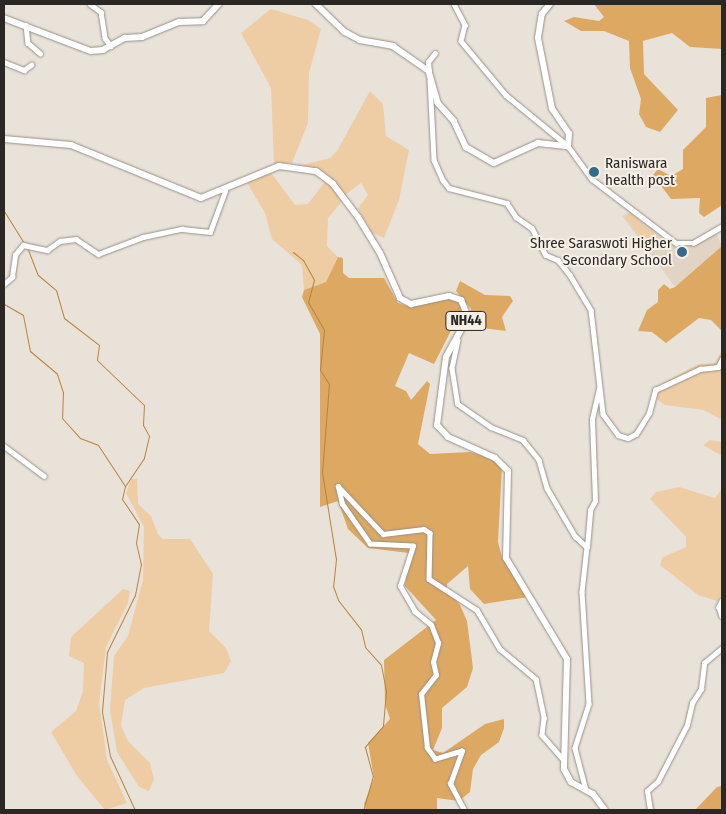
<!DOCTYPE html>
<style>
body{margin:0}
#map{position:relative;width:726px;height:814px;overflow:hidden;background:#e9e2d9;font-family:"Fira Sans Condensed",sans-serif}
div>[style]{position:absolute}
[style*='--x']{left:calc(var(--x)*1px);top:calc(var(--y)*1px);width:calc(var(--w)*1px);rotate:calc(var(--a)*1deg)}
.built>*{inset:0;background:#e1d4c5}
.green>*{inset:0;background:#eecda4}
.forest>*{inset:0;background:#dda862}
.stream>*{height:1px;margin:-0.5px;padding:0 0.5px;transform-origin:0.5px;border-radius:0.5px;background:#b6843c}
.roads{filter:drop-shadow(0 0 1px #979088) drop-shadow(0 0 1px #979088)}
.street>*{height:4.5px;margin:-2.25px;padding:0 2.25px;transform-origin:2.25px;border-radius:2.25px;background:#fff}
.secondary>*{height:5.5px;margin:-2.75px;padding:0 2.75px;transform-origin:2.75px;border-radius:2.75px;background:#fff}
.primary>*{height:6px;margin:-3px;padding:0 3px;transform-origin:3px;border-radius:3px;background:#fff}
.dots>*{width:14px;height:14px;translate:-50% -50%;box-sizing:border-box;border:2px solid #f6efe6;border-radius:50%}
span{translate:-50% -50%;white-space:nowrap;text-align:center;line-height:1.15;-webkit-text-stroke:4px #f6efe6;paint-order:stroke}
.shield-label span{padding:1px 4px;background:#f6efe6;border:1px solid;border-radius:4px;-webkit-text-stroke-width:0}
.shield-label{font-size:14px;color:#2a2724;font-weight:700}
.poi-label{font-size:15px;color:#2a2724}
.left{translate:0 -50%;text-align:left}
.right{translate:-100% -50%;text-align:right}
.frame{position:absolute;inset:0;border:5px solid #2a2724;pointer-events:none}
</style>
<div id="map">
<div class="built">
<div style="clip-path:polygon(630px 212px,671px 244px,687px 247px,716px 233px,722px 246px,675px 287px,622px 216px)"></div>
</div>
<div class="green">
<div style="clip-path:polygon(271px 9px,308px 20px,321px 29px,309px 73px,308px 123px,292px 163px,274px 164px,271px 88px,241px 33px)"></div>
<div style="clip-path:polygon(370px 91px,383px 104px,386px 136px,409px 150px,399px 200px,384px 238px,372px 233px,358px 208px,368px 195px,361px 183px,344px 196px,330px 177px,302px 165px,330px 158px,337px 151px)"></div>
<div style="clip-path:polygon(269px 170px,295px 205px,308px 204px,326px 180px,343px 200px,328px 218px,327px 246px,338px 257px,326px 282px,304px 290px,302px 265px,272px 239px,265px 213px,246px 181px)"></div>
<div style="clip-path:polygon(630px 213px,661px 240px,651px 250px,625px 217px)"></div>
<div style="clip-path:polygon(722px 350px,722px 420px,704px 410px,665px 405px,658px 400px,654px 388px,699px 364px,715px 363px)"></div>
<div style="clip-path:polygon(710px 440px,722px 442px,722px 456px,703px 445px)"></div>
<div style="clip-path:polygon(131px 479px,137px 479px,138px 504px,151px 516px,158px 534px,163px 539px,190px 539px,213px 574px,209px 631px,226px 648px,231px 661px,224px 673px,144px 688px,125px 700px,121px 725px,128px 741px,150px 763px,154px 779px,149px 791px,139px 787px,117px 752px,110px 710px,114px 656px,128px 636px,143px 580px,144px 527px,126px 493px)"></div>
<div style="clip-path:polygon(679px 487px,715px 498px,722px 489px,722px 596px,717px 601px,698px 595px,660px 565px,663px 557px,686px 547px,686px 537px,650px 499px,656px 492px)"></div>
<div style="clip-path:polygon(123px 589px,130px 591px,128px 603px,106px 647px,99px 703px,107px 760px,127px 803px,105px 810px,77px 776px,51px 732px,76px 711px,83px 691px,84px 663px,69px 656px,71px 637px)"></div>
</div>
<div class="forest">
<div style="clip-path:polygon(594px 4px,722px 4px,722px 49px,690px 47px,672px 33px,643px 41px,644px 74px,678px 110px,660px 132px,646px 127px,639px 114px,641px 99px,630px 68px,629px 41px,604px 31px,581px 31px,564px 21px,574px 17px,599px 21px,604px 17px)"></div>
<div style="clip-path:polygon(722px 95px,722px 205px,704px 217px,699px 213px,700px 198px,671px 199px,653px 175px,658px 169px,671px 176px,683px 169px,683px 150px,706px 127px,706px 98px)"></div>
<div style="clip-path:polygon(722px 246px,722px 331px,711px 320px,699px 318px,666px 343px,652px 332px,638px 331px,647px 310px,658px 302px,658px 290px,664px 284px,670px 289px,675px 287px)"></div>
<div style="clip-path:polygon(338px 257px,343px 258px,343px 273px,349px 278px,384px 278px,398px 303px,412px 307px,449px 298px,456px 300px,462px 309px,434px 364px,409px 353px,395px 386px,406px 391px,411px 400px,427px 381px,430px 384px,418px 444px,430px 454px,470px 452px,494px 458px,502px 465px,498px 542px,502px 557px,528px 597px,484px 604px,470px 589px,468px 566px,447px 584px,447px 591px,460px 605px,467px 621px,473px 668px,467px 687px,442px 708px,442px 728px,433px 750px,443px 753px,485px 724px,504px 719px,504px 728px,499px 742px,481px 755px,473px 769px,470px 792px,459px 801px,437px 798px,437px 810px,366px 810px,364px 804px,374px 778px,368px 743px,390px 719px,385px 704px,384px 660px,436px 620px,405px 586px,409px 553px,368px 548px,348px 529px,338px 501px,320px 507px,320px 334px,302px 297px,304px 290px,326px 282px)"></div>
<div style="clip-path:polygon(460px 281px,485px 295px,510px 296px,513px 301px,502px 317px,506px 331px,467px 326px,471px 309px,456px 291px)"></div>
<div style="clip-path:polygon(722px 786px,722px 810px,695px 810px,717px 787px)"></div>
</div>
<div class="stream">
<div style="--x:4;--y:211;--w:38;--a:58"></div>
<div style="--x:27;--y:247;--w:30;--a:69"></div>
<div style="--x:38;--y:275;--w:23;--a:40"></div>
<div style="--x:56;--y:290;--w:29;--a:74"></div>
<div style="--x:64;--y:318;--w:44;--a:37.6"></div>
<div style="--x:99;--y:345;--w:15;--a:98"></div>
<div style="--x:97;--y:360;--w:65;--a:43.8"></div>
<div style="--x:144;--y:405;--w:20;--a:93"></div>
<div style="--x:143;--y:425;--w:13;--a:61"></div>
<div style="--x:149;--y:436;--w:23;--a:103"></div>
<div style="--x:144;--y:458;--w:34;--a:124"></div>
<div style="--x:125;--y:486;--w:13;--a:103"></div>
<div style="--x:122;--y:499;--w:30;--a:56"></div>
<div style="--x:139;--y:524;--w:19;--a:99"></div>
<div style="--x:136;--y:543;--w:22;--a:77"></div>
<div style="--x:141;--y:564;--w:32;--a:101"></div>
<div style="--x:135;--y:595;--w:64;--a:116.2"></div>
<div style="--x:107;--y:652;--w:60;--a:94.8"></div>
<div style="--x:102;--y:712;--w:45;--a:79.7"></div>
<div style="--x:110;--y:756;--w:60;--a:65.2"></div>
<div style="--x:293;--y:252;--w:13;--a:39"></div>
<div style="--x:303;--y:260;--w:23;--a:61"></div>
<div style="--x:314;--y:280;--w:23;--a:105"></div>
<div style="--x:308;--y:302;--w:32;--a:60"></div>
<div style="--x:324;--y:330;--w:40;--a:95.7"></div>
<div style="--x:320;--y:370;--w:17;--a:57"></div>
<div style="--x:329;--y:384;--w:88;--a:94.5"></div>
<div style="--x:322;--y:472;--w:88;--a:80.9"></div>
<div style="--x:336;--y:559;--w:27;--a:96"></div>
<div style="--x:333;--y:586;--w:15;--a:70"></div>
<div style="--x:338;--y:600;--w:37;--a:52"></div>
<div style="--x:361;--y:629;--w:18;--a:77"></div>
<div style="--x:365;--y:647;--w:24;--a:48"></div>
<div style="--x:381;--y:665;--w:26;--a:79"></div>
<div style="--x:386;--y:691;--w:35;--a:95"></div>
<div style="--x:383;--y:726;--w:28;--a:131"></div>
<div style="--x:365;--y:747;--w:30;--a:75"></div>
<div style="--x:373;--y:776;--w:35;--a:106"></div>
<div style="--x:4;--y:304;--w:22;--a:30"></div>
<div style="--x:23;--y:315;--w:37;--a:79"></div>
<div style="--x:30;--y:351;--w:35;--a:40"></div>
<div style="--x:57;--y:374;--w:19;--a:72"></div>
<div style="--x:63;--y:392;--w:26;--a:92"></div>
<div style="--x:62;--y:418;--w:27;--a:48"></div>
<div style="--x:80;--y:438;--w:19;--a:21"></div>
<div style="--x:98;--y:445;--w:49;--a:56.6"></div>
</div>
<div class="roads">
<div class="street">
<div style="--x:90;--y:4;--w:14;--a:36"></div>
<div style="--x:101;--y:12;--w:26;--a:81"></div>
<div style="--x:105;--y:38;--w:10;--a:53"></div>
<div style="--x:454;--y:4;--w:24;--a:62"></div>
<div style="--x:465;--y:25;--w:16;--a:104"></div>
<div style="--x:461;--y:41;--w:70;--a:50.2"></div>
<div style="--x:506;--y:95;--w:80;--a:39.4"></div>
<div style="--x:568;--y:146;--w:41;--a:54"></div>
<div style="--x:592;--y:179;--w:106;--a:37.3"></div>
<div style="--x:676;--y:243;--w:17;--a:0"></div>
<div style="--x:693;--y:243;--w:34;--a:-30"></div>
<div style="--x:26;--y:25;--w:18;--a:84"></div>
<div style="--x:28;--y:43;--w:16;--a:40"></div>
<div style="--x:4;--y:62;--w:22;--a:22"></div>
<div style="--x:24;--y:70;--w:9;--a:-36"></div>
<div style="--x:429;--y:72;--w:10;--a:-96"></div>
<div style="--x:428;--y:62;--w:11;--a:-52"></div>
<div style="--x:430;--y:80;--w:80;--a:87.1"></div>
<div style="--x:434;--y:160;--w:22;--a:66"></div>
<div style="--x:443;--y:180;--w:10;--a:53"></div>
<div style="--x:449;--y:188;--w:60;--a:14.5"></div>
<div style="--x:507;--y:203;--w:17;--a:57"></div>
<div style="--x:516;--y:217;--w:19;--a:35"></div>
<div style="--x:532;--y:228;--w:30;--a:63"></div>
<div style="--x:546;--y:255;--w:13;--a:23"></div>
<div style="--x:558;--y:260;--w:19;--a:51"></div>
<div style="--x:570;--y:275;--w:41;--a:59"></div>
<div style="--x:591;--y:310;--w:105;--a:83.4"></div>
<div style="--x:603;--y:414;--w:26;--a:54"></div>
<div style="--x:618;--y:435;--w:10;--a:17"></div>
<div style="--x:628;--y:438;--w:9;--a:-27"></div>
<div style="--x:636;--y:434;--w:25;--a:-58"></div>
<div style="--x:649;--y:413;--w:24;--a:-75"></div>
<div style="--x:655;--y:390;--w:50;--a:-25"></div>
<div style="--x:700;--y:369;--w:18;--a:-6"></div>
<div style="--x:718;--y:367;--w:9;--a:-63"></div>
<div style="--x:4;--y:284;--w:11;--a:-41"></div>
<div style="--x:12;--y:277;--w:22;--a:-82"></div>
<div style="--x:15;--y:255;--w:13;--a:-51"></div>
<div style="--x:23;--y:245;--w:25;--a:12"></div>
<div style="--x:47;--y:250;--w:16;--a:-35"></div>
<div style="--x:60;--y:241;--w:16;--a:-7"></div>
<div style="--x:76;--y:239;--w:27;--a:34"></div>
<div style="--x:98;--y:254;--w:48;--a:-20.7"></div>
<div style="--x:143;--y:237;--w:40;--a:-12"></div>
<div style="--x:182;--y:229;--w:28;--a:6"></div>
<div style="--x:210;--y:232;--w:44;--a:-69.9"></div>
<div style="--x:458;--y:340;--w:29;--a:102"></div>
<div style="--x:452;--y:368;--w:36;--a:81"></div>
<div style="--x:458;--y:404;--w:40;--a:34.9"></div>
<div style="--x:491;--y:427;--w:35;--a:22"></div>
<div style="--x:523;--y:440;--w:26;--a:51"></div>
<div style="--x:539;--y:460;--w:29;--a:74"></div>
<div style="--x:547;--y:488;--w:56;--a:59.7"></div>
<div style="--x:575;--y:536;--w:16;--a:43"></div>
<div style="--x:587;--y:547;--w:45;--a:96.3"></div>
<div style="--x:582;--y:592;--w:112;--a:86.4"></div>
<div style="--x:589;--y:704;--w:46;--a:107.7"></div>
<div style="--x:575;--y:748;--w:43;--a:75.3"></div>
<div style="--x:4;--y:446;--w:50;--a:36.9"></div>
<div style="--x:587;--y:547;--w:37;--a:-85"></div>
<div style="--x:590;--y:510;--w:10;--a:-61"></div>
<div style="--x:595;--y:501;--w:82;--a:-92.1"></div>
<div style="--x:592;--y:419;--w:31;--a:-77"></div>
<div style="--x:722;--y:601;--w:7;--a:117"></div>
<div style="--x:719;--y:607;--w:9;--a:72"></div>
<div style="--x:464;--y:810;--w:30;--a:-118"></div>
<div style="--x:450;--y:784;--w:35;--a:-70"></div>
<div style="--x:462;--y:751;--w:28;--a:163"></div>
<div style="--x:435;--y:759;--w:14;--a:-126"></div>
<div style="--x:427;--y:748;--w:54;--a:-96.3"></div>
<div style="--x:421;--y:694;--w:24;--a:-52"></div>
<div style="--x:436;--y:675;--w:13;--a:-103"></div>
<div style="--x:433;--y:662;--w:20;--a:-75"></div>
<div style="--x:438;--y:643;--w:19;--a:-111"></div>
<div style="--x:431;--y:625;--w:21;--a:-141"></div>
<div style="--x:415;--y:612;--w:30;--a:-120"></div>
<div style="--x:400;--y:586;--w:42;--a:-72"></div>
<div style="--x:413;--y:546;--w:43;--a:-177.3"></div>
<div style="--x:370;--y:544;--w:49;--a:-125"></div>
<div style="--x:342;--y:504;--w:18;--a:-103"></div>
<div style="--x:338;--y:486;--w:66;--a:46.8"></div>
<div style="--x:383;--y:534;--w:41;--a:-7"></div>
<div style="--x:424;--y:529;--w:7;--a:34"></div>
<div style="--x:430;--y:533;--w:46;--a:91.2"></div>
<div style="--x:429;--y:579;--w:57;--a:32.9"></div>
<div style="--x:477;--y:610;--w:45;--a:59.5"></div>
<div style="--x:500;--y:649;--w:47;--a:39.8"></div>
<div style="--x:536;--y:679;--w:40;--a:78"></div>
<div style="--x:544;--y:718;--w:17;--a:97"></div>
<div style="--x:542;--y:735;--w:32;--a:49"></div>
<div style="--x:650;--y:810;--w:19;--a:-99"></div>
<div style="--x:647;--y:791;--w:15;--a:-42"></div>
<div style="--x:658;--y:781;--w:63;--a:-62.6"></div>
<div style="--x:687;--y:725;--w:23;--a:-77"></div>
<div style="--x:692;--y:703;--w:17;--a:-57"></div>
<div style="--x:701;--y:689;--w:26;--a:-83"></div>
<div style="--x:704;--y:663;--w:23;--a:-40"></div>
</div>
<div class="secondary">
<div style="--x:316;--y:4;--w:40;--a:44"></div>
<div style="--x:345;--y:32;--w:17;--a:28"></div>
<div style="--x:360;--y:40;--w:34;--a:10"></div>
<div style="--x:393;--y:46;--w:44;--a:34.8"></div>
<div style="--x:429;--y:71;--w:33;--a:74"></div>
<div style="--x:438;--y:103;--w:24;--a:48"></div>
<div style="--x:454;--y:121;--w:29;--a:65"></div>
<div style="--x:466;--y:147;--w:32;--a:30"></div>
<div style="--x:494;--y:163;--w:48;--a:-24.4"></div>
<div style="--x:538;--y:143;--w:30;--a:6"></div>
<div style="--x:568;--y:146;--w:12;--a:-85"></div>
<div style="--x:569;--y:134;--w:30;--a:-124"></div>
<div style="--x:552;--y:109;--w:72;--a:-101.2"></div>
<div style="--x:538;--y:38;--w:24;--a:-81"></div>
<div style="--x:542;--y:14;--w:13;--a:-51"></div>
<div style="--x:4;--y:18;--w:93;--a:20.8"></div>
<div style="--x:91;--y:51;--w:12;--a:-5"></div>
<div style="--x:103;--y:50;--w:25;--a:-29"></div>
<div style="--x:125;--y:38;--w:17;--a:-3"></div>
<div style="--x:142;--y:37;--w:40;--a:-22"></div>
<div style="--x:179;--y:22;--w:24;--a:-2"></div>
<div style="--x:203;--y:21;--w:23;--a:-47"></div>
</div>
<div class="primary">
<div style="--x:4;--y:139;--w:67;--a:5.1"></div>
<div style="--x:71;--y:145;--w:140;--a:22.2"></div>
<div style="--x:201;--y:198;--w:84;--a:-22.3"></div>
<div style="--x:279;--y:166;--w:37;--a:8"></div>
<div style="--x:316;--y:171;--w:21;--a:37"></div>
<div style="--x:333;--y:184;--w:41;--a:52.9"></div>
<div style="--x:358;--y:217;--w:42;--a:58.6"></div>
<div style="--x:380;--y:253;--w:49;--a:66"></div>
<div style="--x:400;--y:298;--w:13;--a:29"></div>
<div style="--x:411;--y:304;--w:39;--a:-12"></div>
<div style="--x:449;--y:296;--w:13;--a:18"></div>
<div style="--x:461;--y:300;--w:18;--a:68"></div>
<div style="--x:468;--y:317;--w:46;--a:118.8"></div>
<div style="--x:446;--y:357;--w:69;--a:97.5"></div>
<div style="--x:437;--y:425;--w:16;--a:47"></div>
<div style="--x:448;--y:437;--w:51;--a:24.1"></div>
<div style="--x:495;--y:458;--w:18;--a:45"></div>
<div style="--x:508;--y:471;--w:87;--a:91.3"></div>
<div style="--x:506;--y:558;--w:118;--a:58.9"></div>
<div style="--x:567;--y:659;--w:110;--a:91.6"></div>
<div style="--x:564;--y:769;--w:15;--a:62"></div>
<div style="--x:571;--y:782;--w:25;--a:29"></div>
<div style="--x:593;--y:794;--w:20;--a:53"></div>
</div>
</div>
<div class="dots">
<div style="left:594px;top:172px;background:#366b87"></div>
<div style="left:682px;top:252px;background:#366b87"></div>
</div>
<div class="shield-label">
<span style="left:466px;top:321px">NH44</span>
</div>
<div class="poi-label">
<span class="left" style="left:605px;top:172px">Raniswara<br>health post</span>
<span class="right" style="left:672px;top:252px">Shree Saraswoti Higher<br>Secondary School</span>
</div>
<div class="frame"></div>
</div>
